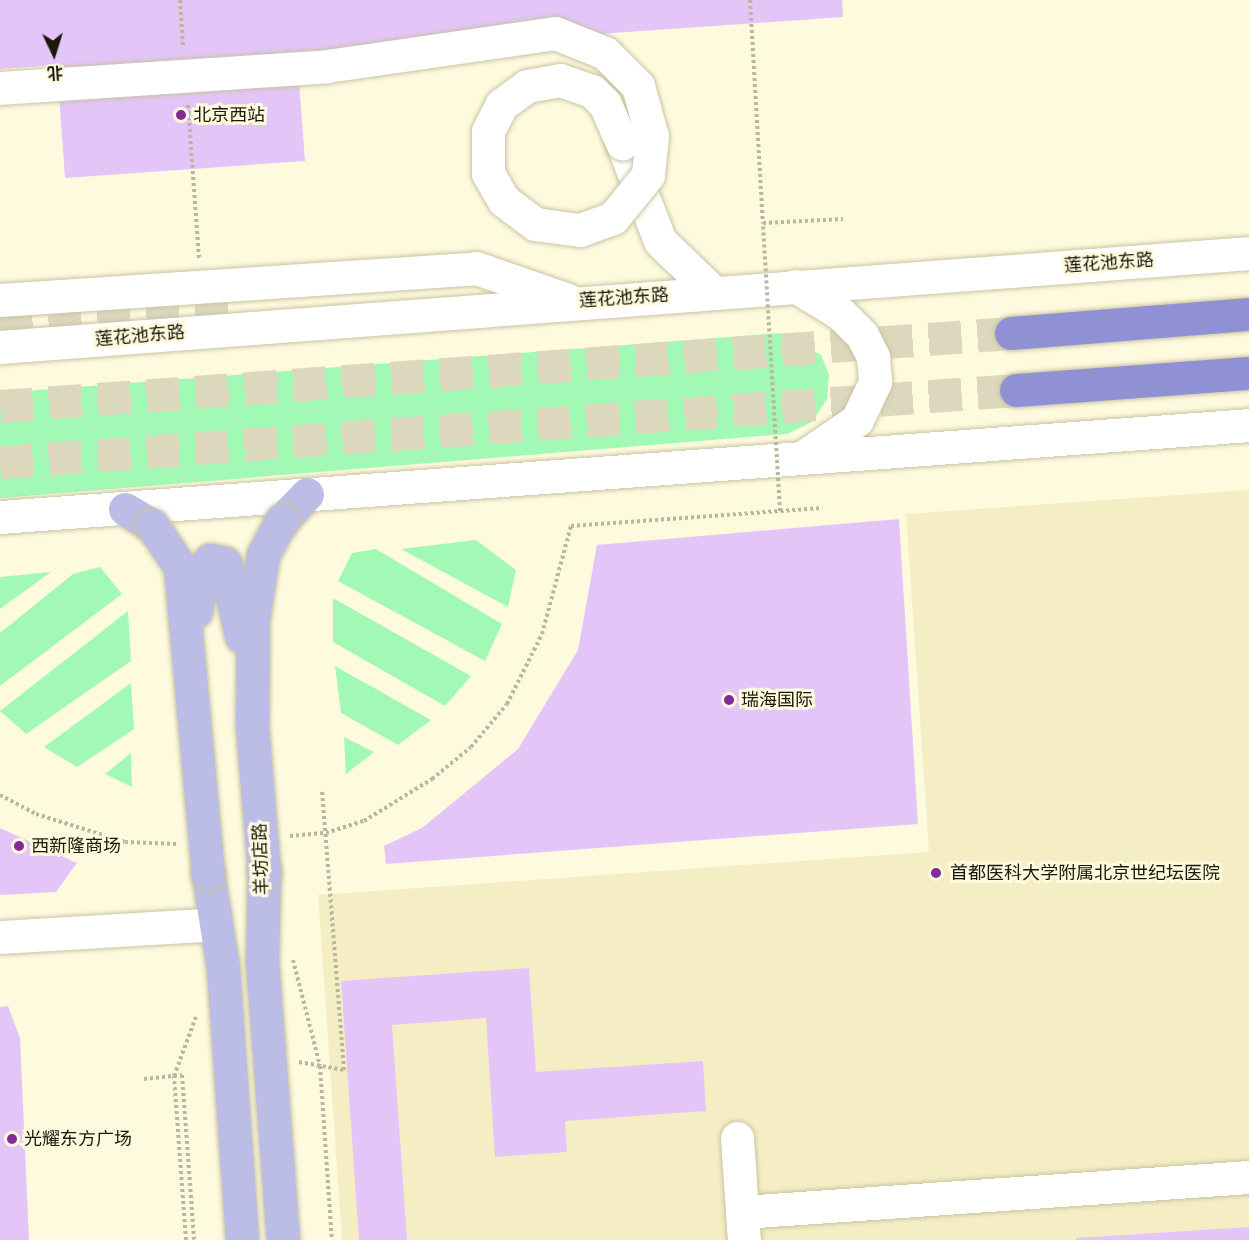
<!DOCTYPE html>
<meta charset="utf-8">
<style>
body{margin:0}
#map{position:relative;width:1249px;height:1240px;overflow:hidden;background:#fefade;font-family:Figtree,"Noto Sans SC",sans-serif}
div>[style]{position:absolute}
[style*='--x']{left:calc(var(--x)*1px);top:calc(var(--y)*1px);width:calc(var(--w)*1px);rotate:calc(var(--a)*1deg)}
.built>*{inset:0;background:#f5eec4}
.green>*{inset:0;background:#a2f9b5}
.building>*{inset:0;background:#e3c5f8}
.minor-tunnel>*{height:33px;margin-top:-16.5px;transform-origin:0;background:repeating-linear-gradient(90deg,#dcd8be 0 33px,transparent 0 49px)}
.highway-tunnel>*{height:33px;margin-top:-16.5px;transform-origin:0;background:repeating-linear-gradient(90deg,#dcd8be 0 33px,transparent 0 49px)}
.path>*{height:4px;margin-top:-2px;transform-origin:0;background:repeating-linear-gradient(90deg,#bab69f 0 3px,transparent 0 6px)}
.roads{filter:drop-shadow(0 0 2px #c9c4a3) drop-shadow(0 0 2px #c9c4a3)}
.minor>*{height:33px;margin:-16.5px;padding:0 16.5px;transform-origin:16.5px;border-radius:16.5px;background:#fff}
.major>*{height:33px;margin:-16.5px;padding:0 16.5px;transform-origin:16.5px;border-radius:16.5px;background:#bcbde6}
.highway>*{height:33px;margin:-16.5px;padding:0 16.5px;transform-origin:16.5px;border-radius:16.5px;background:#9091d5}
.path-bridge>*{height:4px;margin-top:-2px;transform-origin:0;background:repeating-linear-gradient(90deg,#bab69f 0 3px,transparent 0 6px)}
.bridges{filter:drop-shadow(0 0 2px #c9c4a3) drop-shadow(0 0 2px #c9c4a3)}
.minor-bridge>*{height:33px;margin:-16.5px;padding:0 16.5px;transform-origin:16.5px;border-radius:16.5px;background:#fff}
.major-bridge>*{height:33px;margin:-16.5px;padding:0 16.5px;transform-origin:16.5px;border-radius:16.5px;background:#bcbde6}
.dots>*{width:16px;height:16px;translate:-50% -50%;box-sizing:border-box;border:3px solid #fefade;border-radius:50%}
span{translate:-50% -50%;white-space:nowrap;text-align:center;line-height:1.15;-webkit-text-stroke:6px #fefade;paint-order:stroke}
.poi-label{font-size:18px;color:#1a180c}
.left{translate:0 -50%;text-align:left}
.street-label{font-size:18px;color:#1a180c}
.north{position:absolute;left:24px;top:24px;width:60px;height:60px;-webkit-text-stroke:4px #fefade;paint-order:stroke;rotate:176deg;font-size:16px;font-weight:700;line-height:24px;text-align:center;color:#1a180c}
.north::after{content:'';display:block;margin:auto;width:21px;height:27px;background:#1a180c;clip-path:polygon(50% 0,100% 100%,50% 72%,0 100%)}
</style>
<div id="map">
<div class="built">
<div style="clip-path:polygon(1249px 490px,1249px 1240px,342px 1240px,318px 895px,929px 852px,906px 514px)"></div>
</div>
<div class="green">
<div style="clip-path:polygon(781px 333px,821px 355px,829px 375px,827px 399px,812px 422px,787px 434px,0 498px,0 393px)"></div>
<div style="clip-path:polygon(476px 540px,516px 570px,508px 607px,401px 549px)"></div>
<div style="clip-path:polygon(376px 549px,502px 624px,485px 661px,338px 581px,352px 553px)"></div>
<div style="clip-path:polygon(100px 567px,122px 594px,0 686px,0 633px,73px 574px)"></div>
<div style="clip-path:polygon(51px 572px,0 609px,0 577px)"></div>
<div style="clip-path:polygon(333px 598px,471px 676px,445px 706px,333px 642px)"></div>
<div style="clip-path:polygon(128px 611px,131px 661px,26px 734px,0 711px)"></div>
<div style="clip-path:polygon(335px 666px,431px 720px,398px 745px,341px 713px)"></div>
<div style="clip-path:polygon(131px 683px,134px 729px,77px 767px,44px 747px)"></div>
<div style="clip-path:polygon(344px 737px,374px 752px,346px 774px)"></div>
<div style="clip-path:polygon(131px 753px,132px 787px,105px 774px)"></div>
</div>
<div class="building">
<div style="clip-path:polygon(0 0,842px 0,843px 17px,297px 55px,305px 161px,65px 178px,57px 65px,0 69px)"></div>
<div style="clip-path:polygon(899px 519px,918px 824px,386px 864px,384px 846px,422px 828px,518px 749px,578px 650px,597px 545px)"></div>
<div style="clip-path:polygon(0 828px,77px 863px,56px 892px,0 895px)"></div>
<div style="clip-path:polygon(529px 968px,536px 1072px,703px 1061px,706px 1111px,565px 1121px,567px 1152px,495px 1157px,486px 1018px,392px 1025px,407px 1240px,359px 1240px,341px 981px)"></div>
<div style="clip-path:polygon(8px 1006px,20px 1038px,29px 1240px,0 1240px,0 1007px)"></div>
<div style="clip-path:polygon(1249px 1227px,1249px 1240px,1076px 1240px,1076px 1238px)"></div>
</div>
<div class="minor-tunnel">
<div style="--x:0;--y:330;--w:237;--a:-4.1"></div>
</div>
<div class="highway-tunnel">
<div style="--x:0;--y:406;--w:1014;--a:-4.13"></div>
<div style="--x:0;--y:462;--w:1019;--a:-4.05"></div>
</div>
<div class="path">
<div style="--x:180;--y:0;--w:47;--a:86.3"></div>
<div style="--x:750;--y:0;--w:223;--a:86.7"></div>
<div style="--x:188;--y:105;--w:154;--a:85.9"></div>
<div style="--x:0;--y:795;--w:41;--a:27.8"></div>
<div style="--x:36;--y:814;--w:93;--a:17.5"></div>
<div style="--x:125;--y:842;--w:53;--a:2.2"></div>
<div style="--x:290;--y:836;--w:36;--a:-5"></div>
<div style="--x:326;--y:833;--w:40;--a:-18"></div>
<div style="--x:364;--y:821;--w:80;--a:-31.7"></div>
<div style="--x:432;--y:779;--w:50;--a:-39.4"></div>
<div style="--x:471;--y:747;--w:56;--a:-50.1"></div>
<div style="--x:507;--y:704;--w:78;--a:-63.4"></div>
<div style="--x:542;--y:634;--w:112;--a:-75"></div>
<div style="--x:571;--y:526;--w:252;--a:-4.1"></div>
<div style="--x:293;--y:960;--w:109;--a:75.7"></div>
<div style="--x:320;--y:1066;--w:174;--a:86.1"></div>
<div style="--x:299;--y:1062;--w:46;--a:10.1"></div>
<div style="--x:344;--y:1070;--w:282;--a:-94.5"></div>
<div style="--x:144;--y:1079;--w:38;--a:-6"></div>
<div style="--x:182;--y:1075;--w:165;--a:85.8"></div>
<div style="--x:186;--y:1240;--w:164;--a:-94.2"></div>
<div style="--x:174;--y:1076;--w:63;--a:-69.6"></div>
</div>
<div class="roads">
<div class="minor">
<div style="--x:622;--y:143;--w:105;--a:68.8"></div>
<div style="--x:660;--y:241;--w:74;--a:43.9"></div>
<div style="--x:795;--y:286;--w:54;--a:31.3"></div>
<div style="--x:841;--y:314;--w:30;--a:45"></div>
<div style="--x:862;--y:335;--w:25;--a:63"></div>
<div style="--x:873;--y:357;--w:25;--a:85"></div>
<div style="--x:875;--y:382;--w:42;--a:115.3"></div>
<div style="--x:857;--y:420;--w:62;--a:145.5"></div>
<div style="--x:0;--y:300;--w:477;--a:-3.8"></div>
<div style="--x:476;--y:268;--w:97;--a:19.2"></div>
<div style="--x:0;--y:347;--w:1253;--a:-4.3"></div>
<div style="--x:0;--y:517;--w:1252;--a:-4.21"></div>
<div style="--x:0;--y:937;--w:216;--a:-3.4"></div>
<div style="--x:737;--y:1138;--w:102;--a:86.1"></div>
<div style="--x:742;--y:1212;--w:508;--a:-3.95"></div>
</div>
<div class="major">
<div style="--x:125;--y:509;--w:31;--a:31"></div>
<div style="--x:282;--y:520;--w:36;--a:-46"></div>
<div style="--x:264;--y:872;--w:89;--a:91.3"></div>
<div style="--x:262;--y:961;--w:280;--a:85.7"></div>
<div style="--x:208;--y:874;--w:95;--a:80.9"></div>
<div style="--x:223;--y:968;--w:273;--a:86"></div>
</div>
<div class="highway">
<div style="--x:1011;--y:333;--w:239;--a:-4.6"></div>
<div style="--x:1016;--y:390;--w:234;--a:-4.2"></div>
</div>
</div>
<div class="path-bridge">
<div style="--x:780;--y:511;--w:289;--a:-93.4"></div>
<div style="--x:763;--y:223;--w:80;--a:-2.9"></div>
</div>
<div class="bridges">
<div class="minor-bridge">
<div style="--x:0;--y:88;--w:328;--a:-3.8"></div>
<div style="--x:327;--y:66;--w:230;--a:-8.2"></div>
<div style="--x:555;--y:33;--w:54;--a:21.8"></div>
<div style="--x:605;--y:53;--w:47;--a:45"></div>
<div style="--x:638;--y:86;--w:52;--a:74.4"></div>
<div style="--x:652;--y:136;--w:39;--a:96"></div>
<div style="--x:648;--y:175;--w:55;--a:129.1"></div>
<div style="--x:613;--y:218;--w:35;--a:160"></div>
<div style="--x:580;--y:230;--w:45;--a:-172.4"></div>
<div style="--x:535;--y:224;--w:39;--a:-143"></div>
<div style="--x:504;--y:201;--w:32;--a:-120"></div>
<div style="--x:488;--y:173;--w:42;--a:-90"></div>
<div style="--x:488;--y:131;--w:29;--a:-63"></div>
<div style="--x:501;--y:105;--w:32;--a:-36"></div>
<div style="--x:527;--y:86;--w:34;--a:-10"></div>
<div style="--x:560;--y:80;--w:34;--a:19"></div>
<div style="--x:592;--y:91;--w:18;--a:45"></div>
<div style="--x:605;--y:104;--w:43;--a:66.4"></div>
</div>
<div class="major-bridge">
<div style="--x:152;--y:525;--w:50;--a:56.3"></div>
<div style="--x:180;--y:567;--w:308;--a:84.8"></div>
<div style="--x:196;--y:611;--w:41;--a:-81.7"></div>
<div style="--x:202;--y:570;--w:13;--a:-51"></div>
<div style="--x:210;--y:560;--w:15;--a:11"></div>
<div style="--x:225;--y:563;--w:75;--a:77.6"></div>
<div style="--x:264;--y:872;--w:145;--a:-94.7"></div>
<div style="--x:252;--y:727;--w:108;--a:-89.5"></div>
<div style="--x:253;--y:619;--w:65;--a:-81.1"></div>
<div style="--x:263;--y:555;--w:40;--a:-62"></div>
</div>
</div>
<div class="dots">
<div style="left:181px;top:115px;background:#832a97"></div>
<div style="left:729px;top:700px;background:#832a97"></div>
<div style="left:19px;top:846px;background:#832a97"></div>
<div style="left:936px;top:873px;background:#832a97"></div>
<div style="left:12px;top:1139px;background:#832a97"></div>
</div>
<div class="poi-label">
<span class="left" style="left:193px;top:115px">北京西站</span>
<span class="left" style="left:741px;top:700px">瑞海国际</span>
<span class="left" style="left:31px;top:846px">西新隆商场</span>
<span class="left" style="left:950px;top:873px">首都医科大学附属北京世纪坛医院</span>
<span class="left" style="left:24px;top:1139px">光耀东方广场</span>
</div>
<div class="street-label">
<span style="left:1109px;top:263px;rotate:-4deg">莲花池东路</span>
<span style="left:624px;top:298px;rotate:-4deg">莲花池东路</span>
<span style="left:140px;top:336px;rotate:-5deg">莲花池东路</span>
<span style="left:261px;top:859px;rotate:-92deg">羊坊店路</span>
</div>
<div class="north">北</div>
</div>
